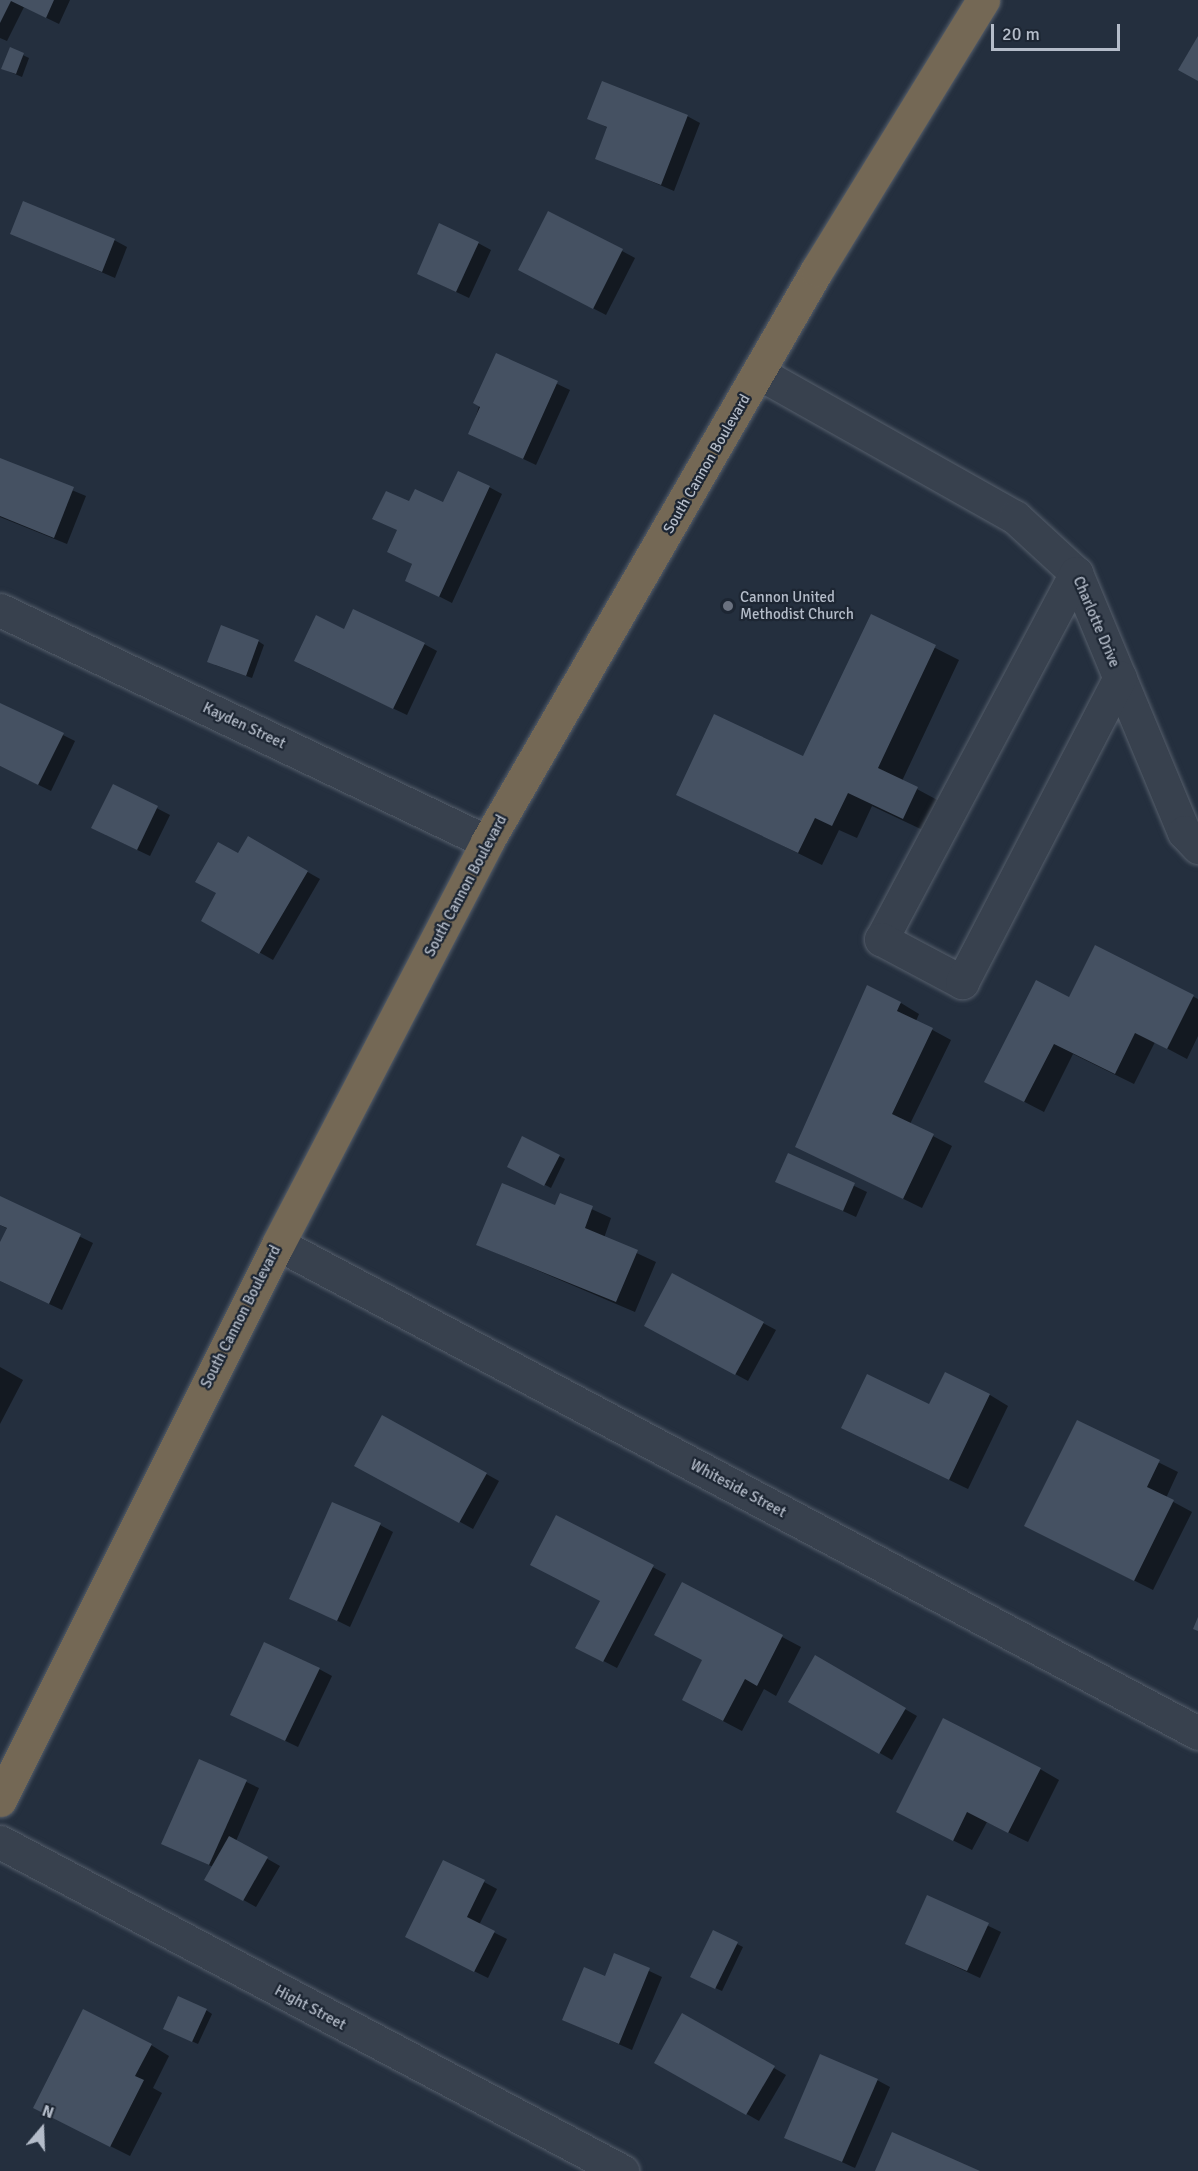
<!DOCTYPE html>
<style>
body{margin:0}
#map{position:relative;width:1198px;height:2171px;overflow:hidden;background:#242f3e;font-family:Signika,sans-serif}
div>[style]{position:absolute}
[style*='--x']{left:calc(var(--x)*1px);top:calc(var(--y)*1px);width:calc(var(--w)*1px);rotate:calc(var(--a)*1deg)}
.shadow>*{inset:0;background:#0007}
.building>*{inset:0;background:#455162}
.roads{filter:drop-shadow(0 0 2px #565f6c) drop-shadow(0 0 2px #565f6c)}
.minor>*{height:33px;margin:-16.5px;padding:0 16.5px;transform-origin:16.5px;border-radius:16.5px;background:#38414e}
.highway>*{height:33px;margin:-16.5px;padding:0 16.5px;transform-origin:16.5px;border-radius:16.5px;background:#746855}
.dots>*{width:16px;height:16px;translate:-50% -50%;box-sizing:border-box;border:3px solid #1d2633;border-radius:50%}
span{translate:-50% -50%;white-space:nowrap;text-align:center;line-height:1.15;-webkit-text-stroke:4.5px #1d2633;paint-order:stroke}
.street-label{font-size:15px;color:#b4bcc9}
.poi-label{font-size:15px;color:#b4bcc9}
.left{translate:0 -50%;text-align:left}
.north{position:absolute;left:12px;top:2099px;width:60px;height:60px;-webkit-text-stroke:4px #1d2633;paint-order:stroke;rotate:19deg;font-size:16px;font-weight:700;line-height:24px;text-align:center;color:#b4bcc9}
.north::after{content:'';display:block;margin:auto;width:21px;height:27px;background:#b4bcc9;clip-path:polygon(50% 0,100% 100%,50% 72%,0 100%)}
.scale{position:absolute;left:991px;top:24px;width:129px;height:27px;box-sizing:border-box;border:3px solid #b4bcc9;border-top:0;padding-left:8px;font-size:18px;line-height:21px;white-space:nowrap;color:#b4bcc9;-webkit-text-stroke:4px #1d2633;paint-order:stroke}
</style>
<div id="map">
<div class="shadow">
<div style="clip-path:polygon(0 0,70px 0,59px 24px,24px 7px,7px 41px,0 38px)"></div>
<div style="clip-path:polygon(10px 49px,29px 58px,22px 77px,3px 69px)"></div>
<div style="clip-path:polygon(687px 116px,700px 123px,674px 191px,596px 158px,608px 128px,589px 118px)"></div>
<div style="clip-path:polygon(11px 233px,114px 240px,127px 247px,115px 278px)"></div>
<div style="clip-path:polygon(478px 243px,491px 250px,469px 298px,431px 280px)"></div>
<div style="clip-path:polygon(622px 251px,635px 258px,606px 315px,533px 277px)"></div>
<div style="clip-path:polygon(496px 355px,570px 390px,536px 465px,470px 434px)"></div>
<div style="clip-path:polygon(0 460px,86px 496px,67px 544px,0 517px)"></div>
<div style="clip-path:polygon(489px 487px,502px 494px,452px 603px,407px 580px,414px 565px,389px 552px,444px 504px)"></div>
<div style="clip-path:polygon(872px 616px,959px 660px,902px 781px,941px 802px,927px 832px,872px 806px,857px 838px,839px 830px,822px 865px,678px 794px,804px 758px)"></div>
<div style="clip-path:polygon(344px 631px,424px 644px,437px 651px,407px 715px,308px 668px)"></div>
<div style="clip-path:polygon(258px 641px,264px 645px,252px 678px,215px 665px)"></div>
<div style="clip-path:polygon(0 704px,75px 741px,51px 791px,0 766px)"></div>
<div style="clip-path:polygon(114px 786px,170px 815px,150px 856px,106px 835px)"></div>
<div style="clip-path:polygon(248px 838px,320px 879px,273px 960px,203px 920px)"></div>
<div style="clip-path:polygon(1095px 947px,1198px 999px,1198px 1036px,1187px 1059px,1155px 1042px,1134px 1084px,1073px 1054px,1044px 1112px,986px 1082px,1069px 999px)"></div>
<div style="clip-path:polygon(901px 1003px,919px 1014px,916px 1021px,951px 1040px,910px 1124px,952px 1146px,922px 1208px,797px 1147px)"></div>
<div style="clip-path:polygon(789px 1155px,867px 1192px,856px 1217px,777px 1181px)"></div>
<div style="clip-path:polygon(559px 1156px,565px 1159px,551px 1188px,515px 1169px)"></div>
<div style="clip-path:polygon(561px 1195px,611px 1218px,604px 1238px,656px 1262px,635px 1312px,478px 1245px,556px 1207px)"></div>
<div style="clip-path:polygon(0 1198px,93px 1243px,62px 1310px,0 1281px,0 1246px,8px 1229px,0 1225px)"></div>
<div style="clip-path:polygon(763px 1323px,776px 1330px,748px 1381px,658px 1332px)"></div>
<div style="clip-path:polygon(0 1367px,23px 1380px,0 1424px)"></div>
<div style="clip-path:polygon(990px 1395px,1008px 1406px,968px 1489px,862px 1438px,930px 1406px)"></div>
<div style="clip-path:polygon(383px 1417px,499px 1481px,473px 1529px,369px 1472px)"></div>
<div style="clip-path:polygon(1077px 1422px,1178px 1472px,1166px 1498px,1192px 1512px,1153px 1590px,1026px 1526px)"></div>
<div style="clip-path:polygon(556px 1517px,666px 1574px,617px 1668px,590px 1654px,601px 1601px)"></div>
<div style="clip-path:polygon(380px 1525px,393px 1532px,350px 1627px,291px 1598px)"></div>
<div style="clip-path:polygon(682px 1584px,801px 1647px,776px 1696px,764px 1689px,742px 1731px,702px 1710px,704px 1661px)"></div>
<div style="clip-path:polygon(816px 1658px,917px 1716px,892px 1760px,790px 1701px)"></div>
<div style="clip-path:polygon(319px 1669px,332px 1676px,298px 1747px,232px 1715px)"></div>
<div style="clip-path:polygon(200px 1760px,259px 1788px,236px 1841px,280px 1866px,256px 1907px,206px 1879px,213px 1867px,163px 1843px)"></div>
<div style="clip-path:polygon(1040px 1769px,1059px 1780px,1028px 1842px,987px 1822px,972px 1850px,917px 1822px)"></div>
<div style="clip-path:polygon(484px 1882px,497px 1889px,479px 1925px,507px 1939px,488px 1978px,419px 1944px)"></div>
<div style="clip-path:polygon(928px 1897px,1001px 1932px,980px 1978px,920px 1950px)"></div>
<div style="clip-path:polygon(737px 1944px,743px 1947px,722px 1991px,698px 1980px)"></div>
<div style="clip-path:polygon(615px 1955px,662px 1977px,632px 2050px,564px 2020px,606px 1978px)"></div>
<div style="clip-path:polygon(206px 2010px,212px 2014px,198px 2044px,171px 2032px)"></div>
<div style="clip-path:polygon(683px 2015px,786px 2075px,759px 2121px,656px 2062px)"></div>
<div style="clip-path:polygon(151px 2045px,169px 2056px,153px 2088px,162px 2093px,130px 2156px,54px 2118px)"></div>
<div style="clip-path:polygon(877px 2080px,890px 2087px,855px 2168px,786px 2137px)"></div>
</div>
<div class="building">
<div style="clip-path:polygon(0 0,54px 0,46px 18px,11px 1px,0 23px)"></div>
<div style="clip-path:polygon(1198px 36px,1198px 81px,1178px 70px)"></div>
<div style="clip-path:polygon(10px 47px,24px 53px,16px 74px,1px 69px)"></div>
<div style="clip-path:polygon(602px 81px,688px 115px,661px 185px,595px 159px,607px 127px,587px 119px)"></div>
<div style="clip-path:polygon(23px 201px,115px 239px,102px 272px,10px 234px)"></div>
<div style="clip-path:polygon(548px 211px,623px 249px,593px 309px,518px 270px)"></div>
<div style="clip-path:polygon(439px 223px,479px 242px,456px 292px,417px 274px)"></div>
<div style="clip-path:polygon(496px 353px,558px 381px,523px 459px,468px 434px,480px 407px,473px 403px)"></div>
<div style="clip-path:polygon(0 458px,74px 487px,54px 538px,0 516px)"></div>
<div style="clip-path:polygon(458px 471px,490px 486px,439px 597px,405px 581px,412px 564px,387px 552px,397px 530px,372px 519px,386px 491px,409px 501px,415px 489px,443px 502px)"></div>
<div style="clip-path:polygon(353px 609px,425px 643px,393px 709px,294px 661px,316px 615px,344px 629px)"></div>
<div style="clip-path:polygon(871px 614px,936px 645px,878px 768px,918px 787px,903px 819px,848px 793px,832px 826px,815px 818px,798px 853px,676px 795px,714px 714px,803px 756px)"></div>
<div style="clip-path:polygon(221px 625px,259px 640px,246px 676px,207px 662px)"></div>
<div style="clip-path:polygon(0 703px,64px 733px,38px 785px,0 766px)"></div>
<div style="clip-path:polygon(113px 784px,158px 806px,137px 850px,91px 828px)"></div>
<div style="clip-path:polygon(248px 836px,308px 871px,259px 954px,201px 921px,216px 893px,195px 882px,218px 842px,238px 853px)"></div>
<div style="clip-path:polygon(1095px 945px,1194px 995px,1167px 1049px,1135px 1033px,1115px 1074px,1054px 1044px,1024px 1102px,984px 1082px,1036px 980px,1069px 997px)"></div>
<div style="clip-path:polygon(867px 985px,901px 1002px,897px 1011px,933px 1028px,892px 1114px,934px 1134px,903px 1199px,795px 1147px)"></div>
<div style="clip-path:polygon(522px 1136px,560px 1155px,544px 1186px,507px 1167px)"></div>
<div style="clip-path:polygon(788px 1153px,855px 1183px,843px 1211px,775px 1182px)"></div>
<div style="clip-path:polygon(502px 1183px,555px 1205px,560px 1193px,593px 1206px,585px 1228px,638px 1250px,616px 1302px,476px 1245px)"></div>
<div style="clip-path:polygon(0 1196px,81px 1234px,49px 1304px,0 1281px,0 1242px,7px 1228px,0 1225px)"></div>
<div style="clip-path:polygon(672px 1273px,764px 1322px,735px 1375px,644px 1326px)"></div>
<div style="clip-path:polygon(945px 1372px,990px 1394px,949px 1480px,841px 1428px,867px 1374px,929px 1404px)"></div>
<div style="clip-path:polygon(382px 1415px,487px 1473px,459px 1523px,354px 1466px)"></div>
<div style="clip-path:polygon(1077px 1420px,1160px 1460px,1147px 1487px,1174px 1500px,1134px 1581px,1024px 1526px)"></div>
<div style="clip-path:polygon(332px 1502px,381px 1523px,337px 1621px,289px 1599px)"></div>
<div style="clip-path:polygon(556px 1515px,654px 1565px,603px 1662px,575px 1648px,600px 1601px,530px 1565px)"></div>
<div style="clip-path:polygon(682px 1582px,783px 1635px,757px 1686px,745px 1679px,723px 1721px,682px 1700px,702px 1660px,654px 1635px)"></div>
<div style="clip-path:polygon(1198px 1617px,1198px 1631px,1193px 1629px)"></div>
<div style="clip-path:polygon(264px 1642px,320px 1668px,285px 1741px,230px 1715px)"></div>
<div style="clip-path:polygon(815px 1655px,906px 1708px,879px 1754px,788px 1702px)"></div>
<div style="clip-path:polygon(943px 1718px,1041px 1768px,1008px 1833px,967px 1812px,953px 1841px,896px 1812px)"></div>
<div style="clip-path:polygon(199px 1759px,247px 1780px,209px 1865px,161px 1844px)"></div>
<div style="clip-path:polygon(229px 1836px,268px 1857px,243px 1901px,204px 1880px)"></div>
<div style="clip-path:polygon(443px 1860px,485px 1880px,467px 1917px,495px 1931px,474px 1972px,405px 1937px)"></div>
<div style="clip-path:polygon(927px 1895px,989px 1923px,967px 1971px,905px 1944px)"></div>
<div style="clip-path:polygon(713px 1930px,738px 1942px,715px 1989px,690px 1977px)"></div>
<div style="clip-path:polygon(614px 1953px,650px 1968px,619px 2044px,562px 2020px,584px 1967px,605px 1976px)"></div>
<div style="clip-path:polygon(178px 1996px,207px 2009px,192px 2042px,163px 2029px)"></div>
<div style="clip-path:polygon(83px 2009px,152px 2044px,135px 2076px,144px 2080px,110px 2147px,33px 2108px)"></div>
<div style="clip-path:polygon(682px 2013px,775px 2066px,746px 2115px,654px 2063px)"></div>
<div style="clip-path:polygon(820px 2054px,878px 2079px,842px 2162px,784px 2138px)"></div>
<div style="clip-path:polygon(892px 2132px,980px 2171px,875px 2171px)"></div>
</div>
<div class="roads">
<div class="minor">
<div style="--x:759;--y:373;--w:294;--a:29.4"></div>
<div style="--x:1015;--y:517;--w:83;--a:42.6"></div>
<div style="--x:1076;--y:573;--w:281;--a:67.4"></div>
<div style="--x:1184;--y:832;--w:21;--a:47"></div>
<div style="--x:1076;--y:573;--w:415;--a:118"></div>
<div style="--x:881;--y:939;--w:92;--a:28"></div>
<div style="--x:962;--y:982;--w:343;--a:-62.6"></div>
<div style="--x:0;--y:610;--w:539;--a:25.47"></div>
<div style="--x:278;--y:1244;--w:1042;--a:27.99"></div>
<div style="--x:0;--y:1842;--w:704;--a:27.88"></div>
</div>
<div class="highway">
<div style="--x:0;--y:1800;--w:622;--a:-63.43"></div>
<div style="--x:278;--y:1244;--w:453;--a:-62.5"></div>
<div style="--x:487;--y:842;--w:660;--a:-60.02"></div>
<div style="--x:817;--y:270;--w:317;--a:-58.4"></div>
</div>
</div>
<div class="dots">
<div style="left:728px;top:606px;background:#6b7280"></div>
</div>
<div class="street-label">
<span style="left:707px;top:464px;rotate:-60deg">South Cannon Boulevard</span>
<span style="left:1096px;top:622px;rotate:67deg">Charlotte Drive</span>
<span style="left:244px;top:726px;rotate:25deg">Kayden Street</span>
<span style="left:466px;top:886px;rotate:-62deg">South Cannon Boulevard</span>
<span style="left:241px;top:1317px;rotate:-63deg">South Cannon Boulevard</span>
<span style="left:738px;top:1489px;rotate:28deg">Whiteside Street</span>
<span style="left:310px;top:2008px;rotate:28deg">Hight Street</span>
</div>
<div class="poi-label">
<span class="left" style="left:740px;top:606px">Cannon United<br>Methodist Church</span>
</div>
<div class="north">N</div>
<div class="scale">20 m</div>
</div>
